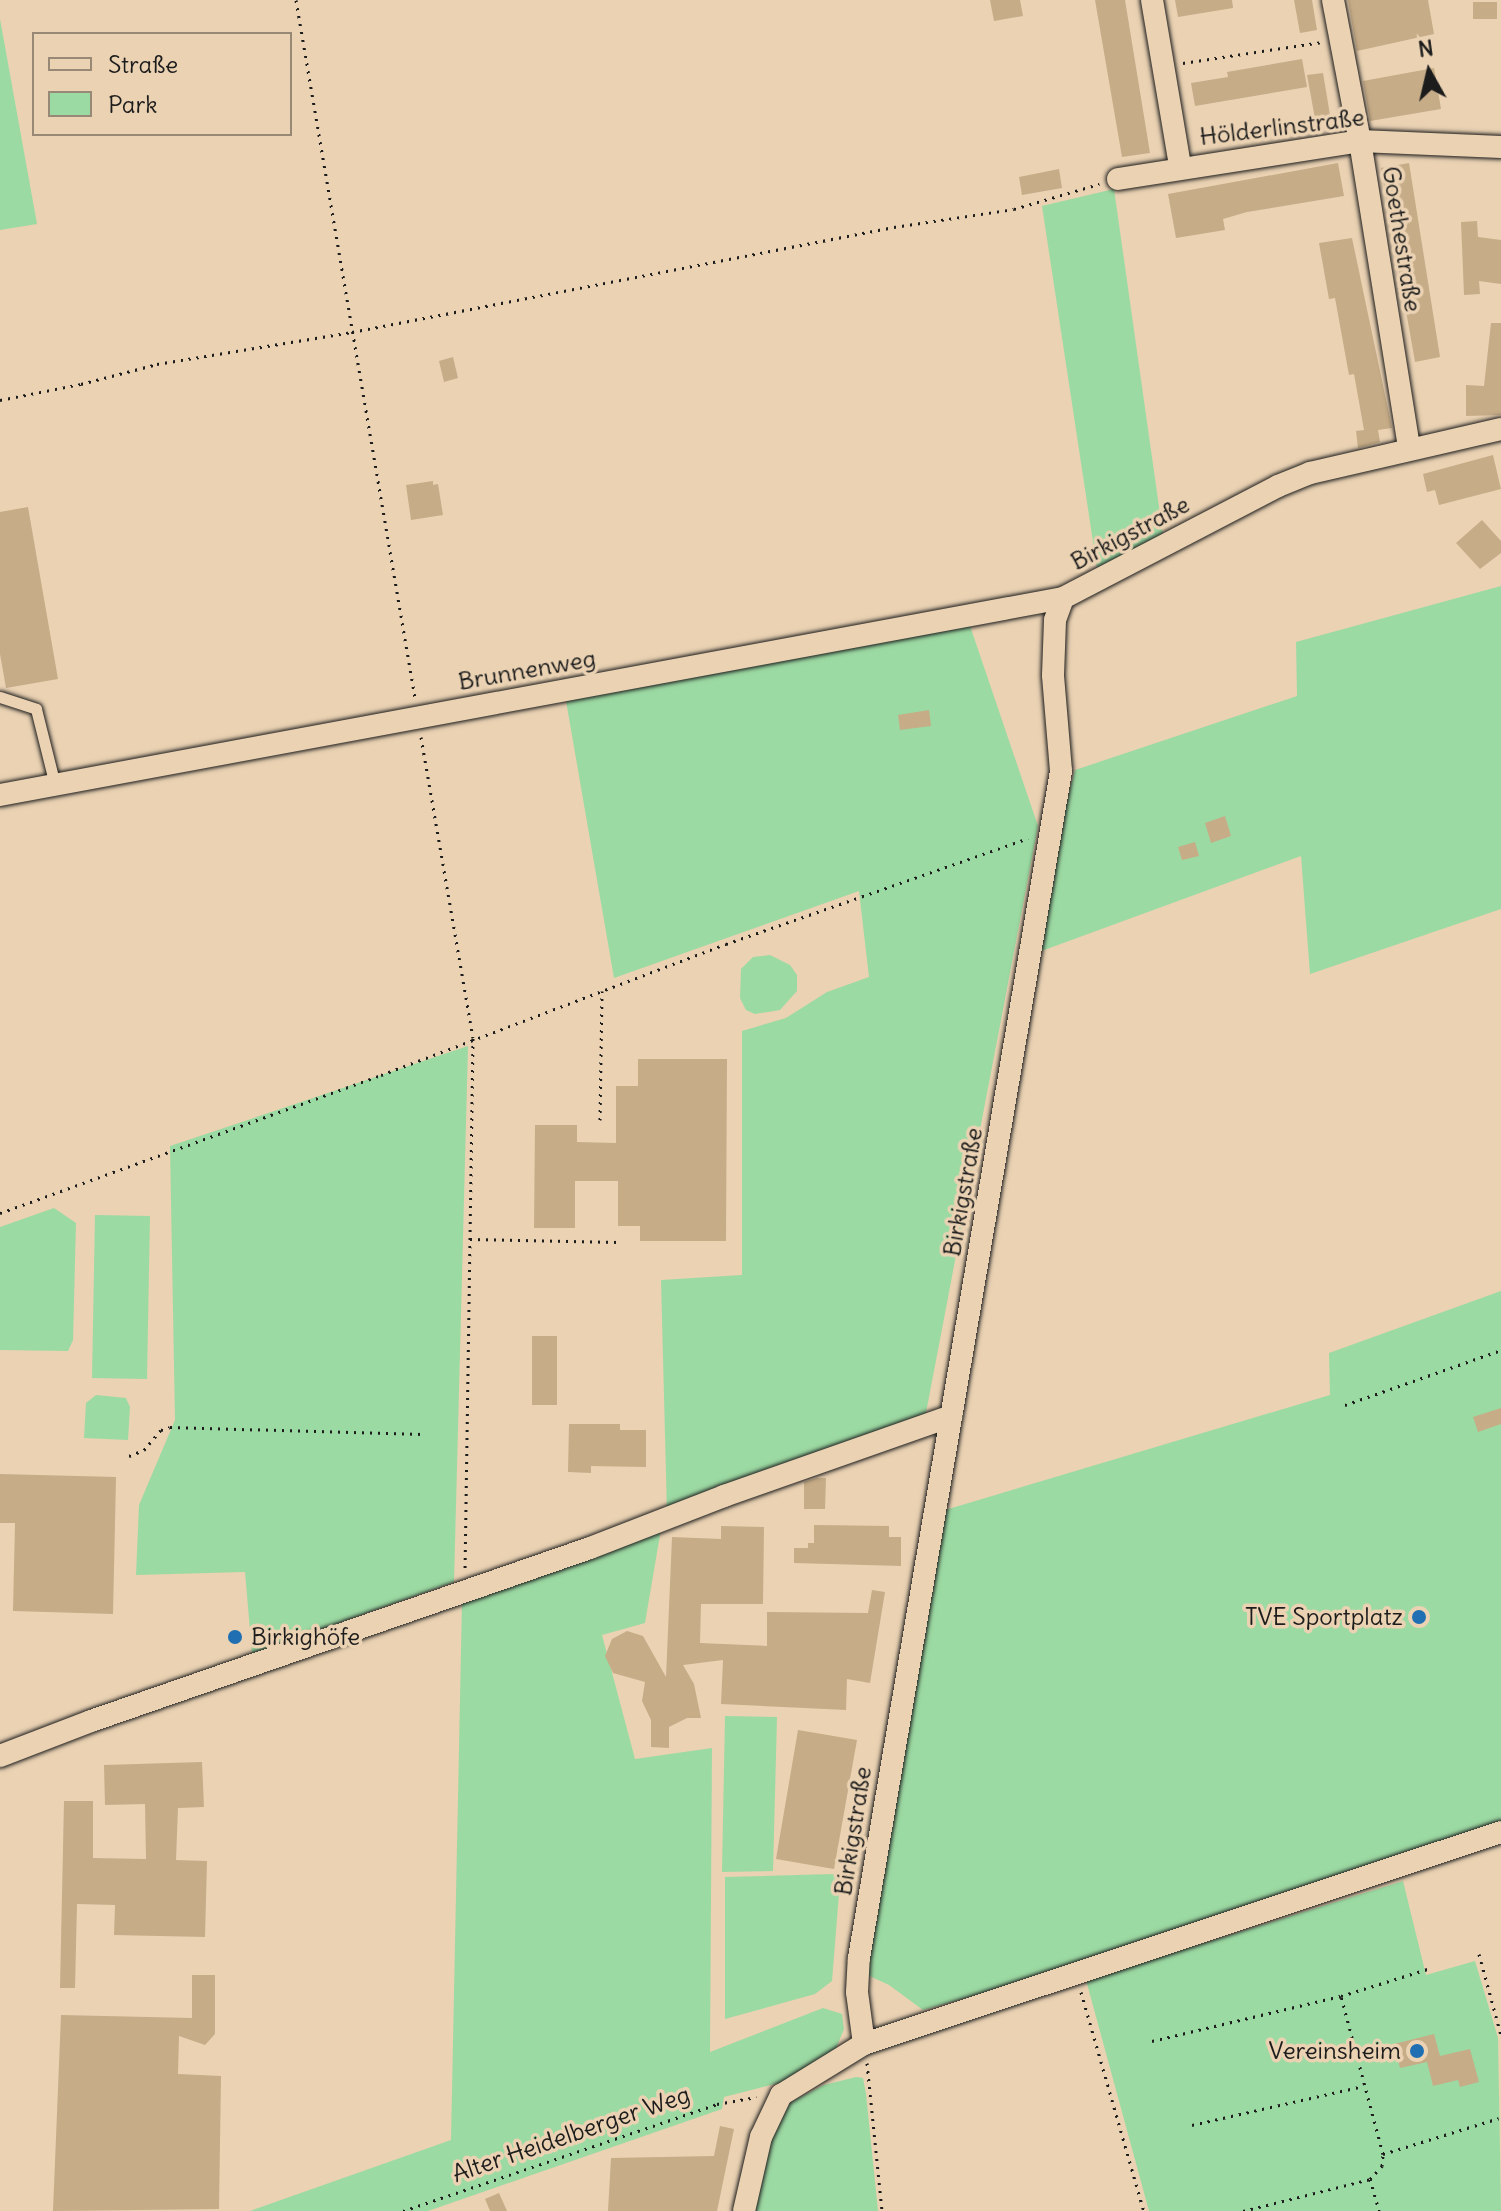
<!DOCTYPE html>
<meta charset="utf-8">
<style>
body{margin:0}
#map{position:relative;width:1501px;height:2211px;overflow:hidden;background:#ead2b3;font-family:Delius,sans-serif}
div>[style]{position:absolute}
[style*='--x']{left:calc(var(--x)*1px);top:calc(var(--y)*1px);width:calc(var(--w)*1px);rotate:calc(var(--a)*1deg)}
.green>*{inset:0;background:#9cdaa3}
.building>*{inset:0;background:#c6ac87}
.path>*{height:3px;margin-top:-1.5px;transform-origin:0;background:repeating-linear-gradient(90deg,#1c1c1c 0 2px,transparent 0 8px)}
.roads{filter:drop-shadow(0 0 2px #1c1c1c) drop-shadow(0 0 2px #1c1c1c)}
.service>*{height:11px;margin:-5.5px;padding:0 5.5px;transform-origin:5.5px;border-radius:5.5px;background:#ead2b3}
.minor>*{height:22px;margin:-11px;padding:0 11px;transform-origin:11px;border-radius:11px;background:#ead2b3}
.dots>*{width:22px;height:22px;translate:-50% -50%;box-sizing:border-box;border:4px solid #ead2b3;border-radius:50%}
span{translate:-50% -50%;white-space:nowrap;text-align:center;line-height:1.15;-webkit-text-stroke:7px #ead2b3;paint-order:stroke}
.street-label{font-size:24px;color:#1c1c1c}
.poi-label{font-size:24px;color:#1c1c1c}
.right{translate:-100% -50%;text-align:right}
.left{translate:0 -50%;text-align:left}
.legend{position:absolute;left:32px;top:32px;width:260px;height:104px;box-sizing:border-box;background:#ead2b3;border:2px solid #988977;margin:0;padding:10px 14px;list-style:none;font-size:24px;color:#1c1c1c}
.legend li{display:flex;align-items:center;gap:16px;height:40px}
.legend b{width:40px;border:2px solid #988977}
.north{position:absolute;left:1389px;top:32px;width:80px;height:80px;-webkit-text-stroke:6px #ead2b3;paint-order:stroke;rotate:352deg;font-size:22px;font-weight:700;line-height:32px;text-align:center;color:#1c1c1c}
.north::after{content:'';display:block;margin:auto;width:28px;height:36px;background:#1c1c1c;clip-path:polygon(50% 0,100% 100%,50% 72%,0 100%)}
</style>
<div id="map">
<div class="green">
<div style="clip-path:polygon(0 19px,37px 224px,0 230px)"></div>
<div style="clip-path:polygon(1114px 189px,1163px 535px,1097px 568px,1042px 206px)"></div>
<div style="clip-path:polygon(1501px 586px,1501px 909px,1310px 974px,1301px 856px,1036px 953px,1062px 818px,1075px 770px,1297px 696px,1296px 642px)"></div>
<div style="clip-path:polygon(968px 620px,1038px 826px,925px 1418px,667px 1513px,661px 1280px,742px 1275px,742px 1031px,786px 1018px,827px 992px,869px 977px,859px 891px,614px 978px,565px 695px)"></div>
<div style="clip-path:polygon(770px 955px,790px 965px,797px 975px,797px 991px,780px 1010px,755px 1014px,746px 1010px,740px 998px,741px 969px,753px 957px)"></div>
<div style="clip-path:polygon(468px 1046px,454px 1582px,252px 1654px,245px 1572px,136px 1575px,139px 1505px,175px 1420px,170px 1146px)"></div>
<div style="clip-path:polygon(54px 1208px,76px 1223px,73px 1340px,68px 1351px,0 1350px,0 1227px)"></div>
<div style="clip-path:polygon(95px 1215px,150px 1216px,147px 1379px,92px 1378px)"></div>
<div style="clip-path:polygon(1501px 1291px,1501px 1825px,1086px 1964px,923px 2010px,889px 1985px,863px 1973px,945px 1510px,1330px 1395px,1329px 1353px)"></div>
<div style="clip-path:polygon(96px 1395px,126px 1398px,130px 1407px,128px 1440px,84px 1438px,86px 1403px)"></div>
<div style="clip-path:polygon(661px 1529px,645px 1623px,602px 1635px,635px 1759px,712px 1748px,710px 2052px,823px 2008px,842px 2014px,844px 2029px,835px 2051px,786px 2081px,724px 2097px,722px 2109px,428px 2211px,250px 2211px,451px 2140px,462px 1601px)"></div>
<div style="clip-path:polygon(725px 1716px,777px 1717px,773px 1871px,722px 1872px)"></div>
<div style="clip-path:polygon(833px 1874px,840px 1881px,832px 1981px,815px 1994px,725px 2019px,725px 1877px)"></div>
<div style="clip-path:polygon(1403px 1881px,1426px 1975px,1475px 1961px,1498px 2038px,1501px 2211px,1149px 2211px,1086px 1980px)"></div>
<div style="clip-path:polygon(856px 2077px,863px 2078px,866px 2094px,878px 2211px,753px 2211px,773px 2128px,791px 2102px,824px 2085px)"></div>
</div>
<div class="building">
<div style="clip-path:polygon(990px 0,1020px 0,1023px 16px,994px 21px)"></div>
<div style="clip-path:polygon(1095px 0,1125px 0,1150px 153px,1122px 157px)"></div>
<div style="clip-path:polygon(1175px 0,1232px 0,1233px 8px,1178px 17px)"></div>
<div style="clip-path:polygon(1294px 0,1312px 0,1317px 30px,1300px 33px)"></div>
<div style="clip-path:polygon(1348px 0,1428px 0,1434px 34px,1357px 51px)"></div>
<div style="clip-path:polygon(1473px 2px,1497px 2px,1497px 19px,1473px 19px)"></div>
<div style="clip-path:polygon(1302px 59px,1307px 87px,1195px 106px,1191px 83px,1228px 77px,1227px 72px)"></div>
<div style="clip-path:polygon(1434px 68px,1441px 109px,1370px 121px,1363px 81px)"></div>
<div style="clip-path:polygon(1323px 73px,1331px 121px,1316px 124px,1307px 75px)"></div>
<div style="clip-path:polygon(1338px 163px,1344px 196px,1247px 212px,1223px 219px,1225px 230px,1176px 238px,1168px 194px)"></div>
<div style="clip-path:polygon(1409px 163px,1440px 357px,1415px 362px,1381px 168px)"></div>
<div style="clip-path:polygon(1059px 169px,1062px 188px,1022px 195px,1019px 177px)"></div>
<div style="clip-path:polygon(1477px 221px,1478px 237px,1501px 240px,1501px 284px,1479px 281px,1480px 294px,1464px 295px,1461px 222px)"></div>
<div style="clip-path:polygon(1352px 238px,1392px 428px,1378px 430px,1380px 442px,1358px 448px,1356px 431px,1364px 430px,1354px 374px,1349px 375px,1335px 298px,1329px 299px,1319px 243px)"></div>
<div style="clip-path:polygon(1491px 323px,1501px 323px,1501px 415px,1466px 416px,1466px 385px,1484px 386px)"></div>
<div style="clip-path:polygon(453px 357px,458px 378px,444px 382px,439px 361px)"></div>
<div style="clip-path:polygon(1493px 455px,1501px 489px,1439px 505px,1435px 490px,1427px 492px,1423px 474px)"></div>
<div style="clip-path:polygon(433px 481px,433px 485px,438px 484px,443px 515px,411px 520px,406px 485px)"></div>
<div style="clip-path:polygon(28px 507px,58px 679px,6px 688px,0 654px,0 512px)"></div>
<div style="clip-path:polygon(1482px 520px,1501px 541px,1501px 553px,1480px 569px,1456px 543px)"></div>
<div style="clip-path:polygon(929px 710px,931px 726px,900px 730px,898px 715px)"></div>
<div style="clip-path:polygon(1225px 816px,1231px 836px,1211px 843px,1205px 823px)"></div>
<div style="clip-path:polygon(1195px 842px,1199px 856px,1182px 860px,1178px 847px)"></div>
<div style="clip-path:polygon(638px 1059px,727px 1059px,726px 1241px,640px 1241px,640px 1226px,618px 1226px,618px 1181px,575px 1181px,575px 1228px,534px 1228px,535px 1125px,577px 1125px,577px 1142px,616px 1143px,616px 1086px,638px 1086px)"></div>
<div style="clip-path:polygon(532px 1336px,557px 1336px,557px 1405px,532px 1405px)"></div>
<div style="clip-path:polygon(1501px 1408px,1501px 1424px,1478px 1432px,1473px 1417px)"></div>
<div style="clip-path:polygon(569px 1424px,620px 1424px,620px 1430px,646px 1430px,646px 1467px,591px 1466px,591px 1473px,568px 1472px)"></div>
<div style="clip-path:polygon(0 1474px,116px 1477px,113px 1614px,13px 1611px,15px 1523px,0 1523px)"></div>
<div style="clip-path:polygon(817px 1478px,826px 1478px,825px 1509px,804px 1509px,804px 1482px)"></div>
<div style="clip-path:polygon(814px 1525px,889px 1526px,889px 1537px,901px 1537px,901px 1566px,794px 1563px,794px 1548px,808px 1548px,808px 1543px,814px 1543px)"></div>
<div style="clip-path:polygon(721px 1526px,764px 1527px,763px 1604px,701px 1604px,700px 1643px,767px 1646px,767px 1612px,868px 1613px,872px 1590px,885px 1592px,870px 1683px,847px 1679px,846px 1710px,721px 1704px,723px 1660px,683px 1665px,694px 1684px,701px 1718px,687px 1718px,669px 1727px,669px 1748px,651px 1747px,651px 1720px,642px 1701px,645px 1682px,613px 1673px,605px 1656px,612px 1639px,627px 1631px,643px 1636px,666px 1677px,672px 1537px,721px 1539px)"></div>
<div style="clip-path:polygon(798px 1730px,857px 1740px,834px 1869px,776px 1859px)"></div>
<div style="clip-path:polygon(202px 1762px,204px 1807px,178px 1808px,176px 1860px,207px 1861px,205px 1937px,114px 1935px,115px 1905px,77px 1904px,75px 1988px,60px 1988px,64px 1801px,93px 1801px,93px 1858px,146px 1859px,145px 1804px,105px 1805px,104px 1765px)"></div>
<div style="clip-path:polygon(192px 1975px,215px 1975px,215px 2034px,205px 2045px,179px 2036px,178px 2074px,221px 2076px,219px 2209px,53px 2211px,61px 2015px,192px 2018px)"></div>
<div style="clip-path:polygon(1434px 2034px,1440px 2056px,1470px 2049px,1479px 2082px,1460px 2087px,1458px 2080px,1433px 2086px,1427px 2062px,1400px 2068px,1394px 2044px)"></div>
<div style="clip-path:polygon(720px 2126px,734px 2129px,717px 2211px,608px 2211px,611px 2158px,714px 2156px)"></div>
<div style="clip-path:polygon(499px 2193px,507px 2211px,490px 2211px,485px 2199px)"></div>
</div>
<div class="path">
<div style="--x:296;--y:0;--w:708;--a:80.32"></div>
<div style="--x:1183;--y:63;--w:141;--a:-8.6"></div>
<div style="--x:0;--y:400;--w:83;--a:-11.2"></div>
<div style="--x:81;--y:384;--w:79;--a:-14.7"></div>
<div style="--x:157;--y:364;--w:198;--a:-9.3"></div>
<div style="--x:352;--y:332;--w:552;--a:-10.96"></div>
<div style="--x:894;--y:227;--w:121;--a:-8.5"></div>
<div style="--x:1014;--y:209;--w:89;--a:-16.4"></div>
<div style="--x:421;--y:737;--w:305;--a:80.2"></div>
<div style="--x:473;--y:1038;--w:531;--a:90.86"></div>
<div style="--x:600;--y:1120;--w:129;--a:-89.1"></div>
<div style="--x:0;--y:1213;--w:405;--a:-19.9"></div>
<div style="--x:381;--y:1075;--w:369;--a:-20.8"></div>
<div style="--x:726;--y:944;--w:320;--a:-19.3"></div>
<div style="--x:470;--y:1239;--w:148;--a:1.2"></div>
<div style="--x:1345;--y:1405;--w:165;--a:-19.4"></div>
<div style="--x:129;--y:1456;--w:16;--a:-22"></div>
<div style="--x:144;--y:1450;--w:26;--a:-50"></div>
<div style="--x:161;--y:1430;--w:9;--a:-18"></div>
<div style="--x:170;--y:1427;--w:253;--a:1.6"></div>
<div style="--x:1479;--y:1954;--w:84;--a:74.8"></div>
<div style="--x:1081;--y:1992;--w:228;--a:74"></div>
<div style="--x:1152;--y:2041;--w:194;--a:-13.4"></div>
<div style="--x:1341;--y:1996;--w:94;--a:-17.3"></div>
<div style="--x:867;--y:2063;--w:149;--a:84.2"></div>
<div style="--x:1192;--y:2125;--w:176;--a:-12.8"></div>
<div style="--x:1383;--y:2154;--w:121;--a:-17.2"></div>
<div style="--x:1370;--y:2179;--w:33;--a:74"></div>
<div style="--x:403;--y:2211;--w:332;--a:-18.8"></div>
<div style="--x:717;--y:2104;--w:40;--a:-10"></div>
<div style="--x:1243;--y:2211;--w:131;--a:-14.1"></div>
<div style="--x:1370;--y:2179;--w:18;--a:-47"></div>
<div style="--x:1382;--y:2166;--w:12;--a:-85"></div>
<div style="--x:1383;--y:2154;--w:163;--a:-104.9"></div>
</div>
<div class="roads">
<div class="service">
<div style="--x:0;--y:697;--w:38;--a:18"></div>
<div style="--x:36;--y:709;--w:78;--a:76"></div>
</div>
<div class="minor">
<div style="--x:1152;--y:0;--w:168;--a:80.4"></div>
<div style="--x:1333;--y:0;--w:144;--a:79.2"></div>
<div style="--x:1360;--y:141;--w:311;--a:80.9"></div>
<div style="--x:1118;--y:179;--w:245;--a:-8.9"></div>
<div style="--x:1360;--y:141;--w:141;--a:2.4"></div>
<div style="--x:0;--y:795;--w:1081;--a:-10.5"></div>
<div style="--x:1063;--y:598;--w:242;--a:-27.5"></div>
<div style="--x:1278;--y:486;--w:35;--a:-22"></div>
<div style="--x:1310;--y:473;--w:196;--a:-13"></div>
<div style="--x:0;--y:1756;--w:97;--a:-21"></div>
<div style="--x:91;--y:1721;--w:528;--a:-19.12"></div>
<div style="--x:590;--y:1548;--w:144;--a:-21.2"></div>
<div style="--x:724;--y:1496;--w:241;--a:-19.4"></div>
<div style="--x:864;--y:2044;--w:671;--a:-18.41"></div>
<div style="--x:744;--y:2211;--w:76;--a:-77.1"></div>
<div style="--x:761;--y:2137;--w:47;--a:-64.5"></div>
<div style="--x:781;--y:2095;--w:97;--a:-31.6"></div>
<div style="--x:864;--y:2044;--w:52;--a:-97.7"></div>
<div style="--x:857;--y:1992;--w:34;--a:-87"></div>
<div style="--x:859;--y:1958;--w:1204;--a:-80.34"></div>
<div style="--x:1061;--y:771;--w:96;--a:-94.8"></div>
<div style="--x:1053;--y:675;--w:55;--a:-87.9"></div>
<div style="--x:1055;--y:620;--w:23;--a:-70"></div>
</div>
</div>
<div class="dots">
<div style="left:1419px;top:1617px;background:#1f6fb2"></div>
<div style="left:235px;top:1637px;background:#1f6fb2"></div>
<div style="left:1417px;top:2051px;background:#1f6fb2"></div>
</div>
<div class="street-label">
<span style="left:1282px;top:127px;rotate:-7deg">Hölderlinstraße</span>
<span style="left:1402px;top:239px;rotate:81deg">Goethestraße</span>
<span style="left:1130px;top:533px;rotate:-28deg">Birkigstraße</span>
<span style="left:527px;top:670px;rotate:-10deg">Brunnenweg</span>
<span style="left:963px;top:1192px;rotate:-80deg">Birkigstraße</span>
<span style="left:853px;top:1831px;rotate:-81deg">Birkigstraße</span>
<span style="left:571px;top:2134px;rotate:-19deg">Alter Heidelberger Weg</span>
</div>
<div class="poi-label">
<span class="right" style="left:1403px;top:1617px">TVE Sportplatz</span>
<span class="left" style="left:251px;top:1637px">Birkighöfe</span>
<span class="right" style="left:1401px;top:2051px">Vereinsheim</span>
</div>
<ul class="legend">
<li><b style="height:10px;background:#ead2b3"></b>Straße</li>
<li><b style="height:22px;background:#9cdaa3"></b>Park</li>
</ul>
<div class="north">N</div>
</div>
